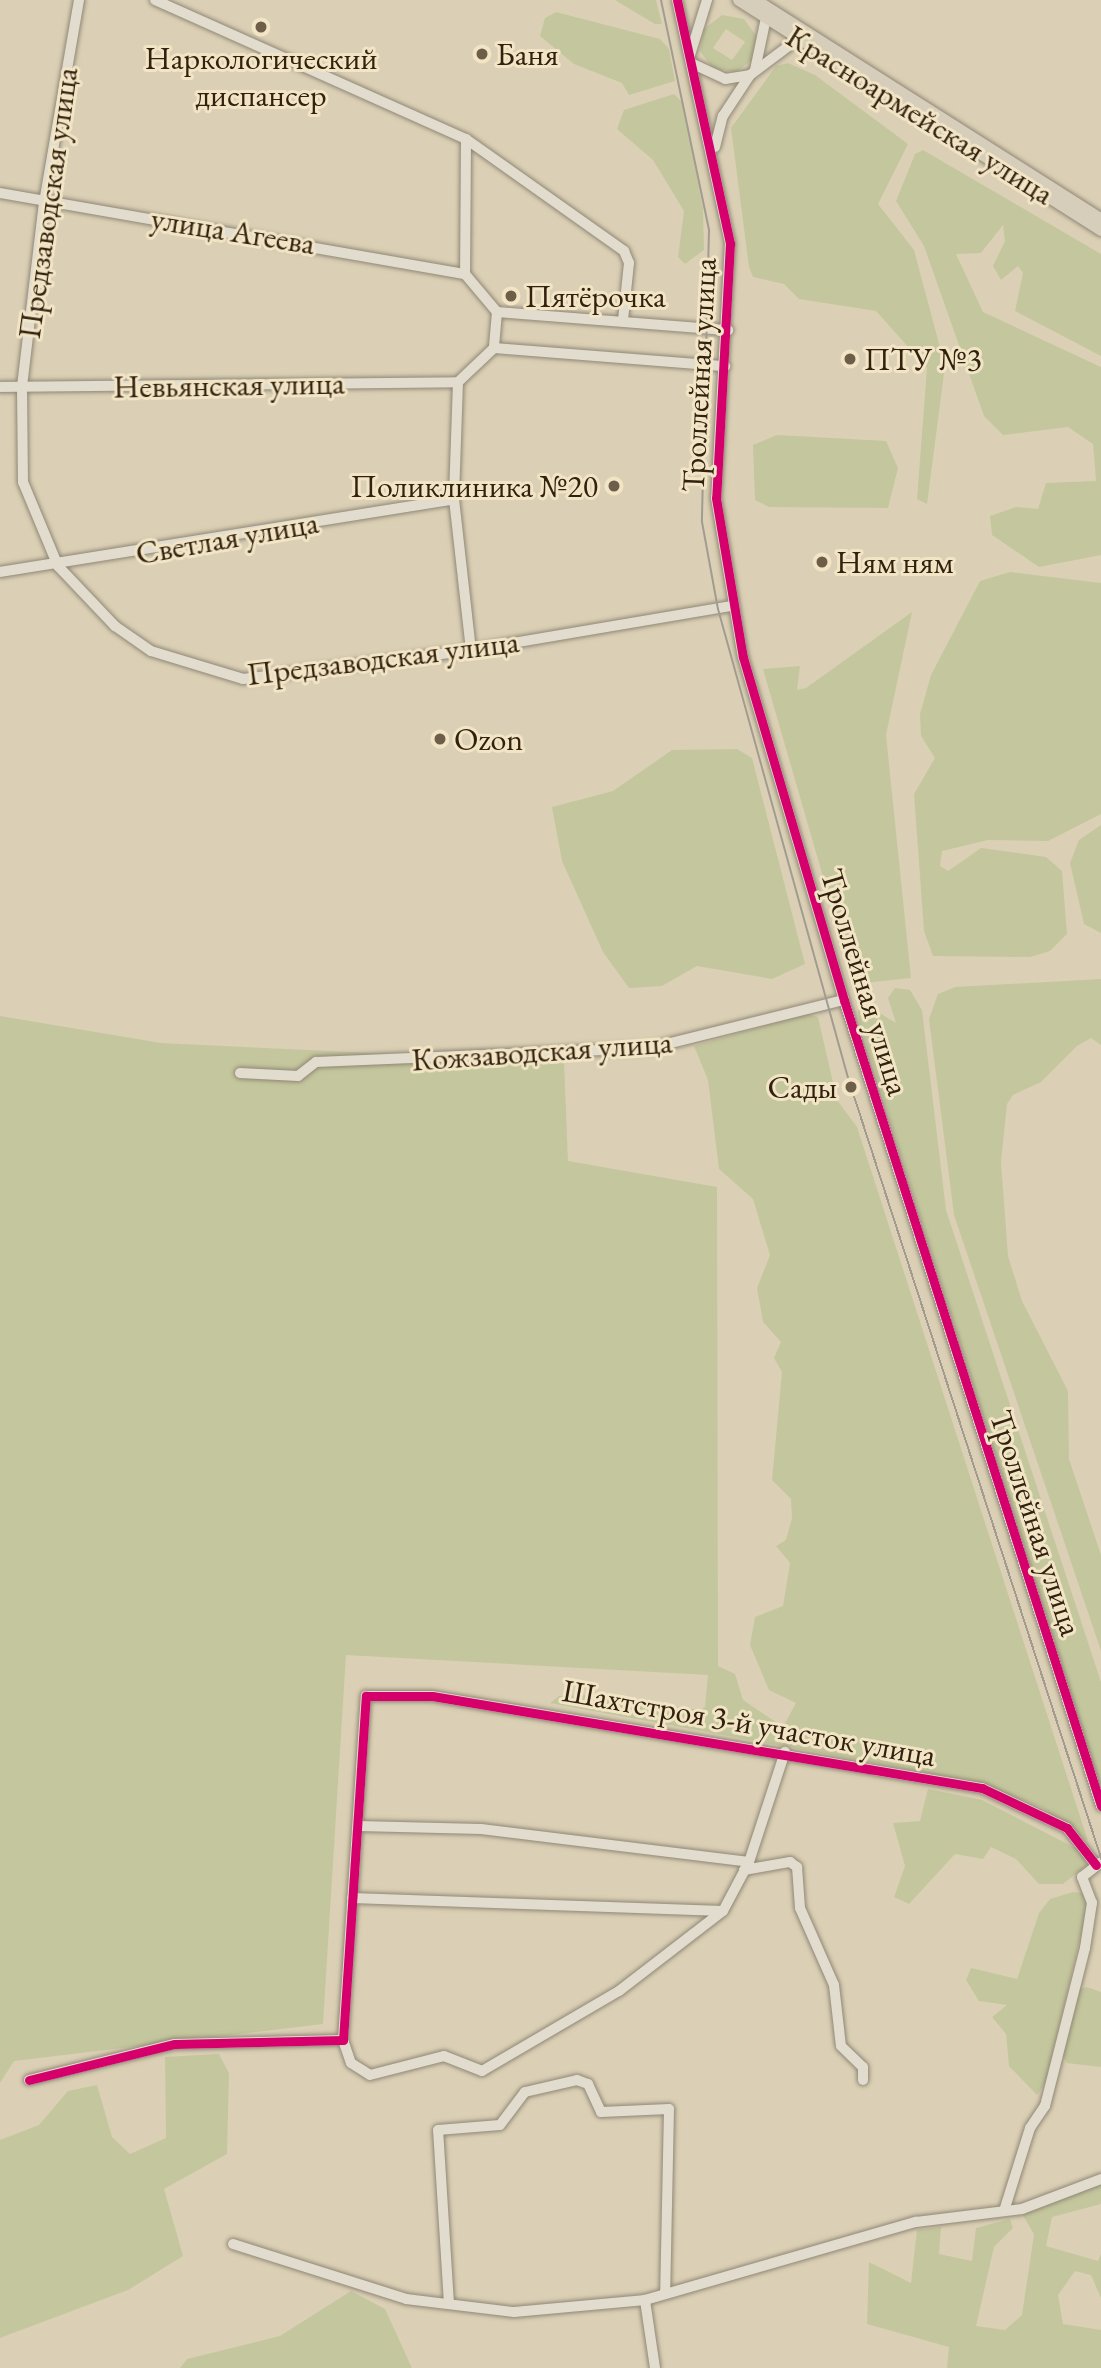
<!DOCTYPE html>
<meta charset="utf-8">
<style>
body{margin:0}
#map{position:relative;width:1101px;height:2368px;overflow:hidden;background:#dbd0b5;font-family:"EB Garamond",serif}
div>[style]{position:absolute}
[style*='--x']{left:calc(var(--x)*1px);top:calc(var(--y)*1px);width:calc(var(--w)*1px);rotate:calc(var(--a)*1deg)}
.green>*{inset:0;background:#c4c79d}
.roads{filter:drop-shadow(0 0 2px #908776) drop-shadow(0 0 2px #908776)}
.minor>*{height:10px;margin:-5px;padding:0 5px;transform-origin:5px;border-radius:5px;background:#e2dcce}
.major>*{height:12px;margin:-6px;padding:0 6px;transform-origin:6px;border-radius:6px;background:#d6cdba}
.tram>*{height:2px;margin:-1px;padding:0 1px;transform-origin:1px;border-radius:1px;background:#a29c90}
.cycleway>*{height:9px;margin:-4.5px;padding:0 4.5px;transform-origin:4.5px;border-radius:4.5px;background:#d6006c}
.dots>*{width:19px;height:19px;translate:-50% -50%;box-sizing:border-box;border:4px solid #f1e5c5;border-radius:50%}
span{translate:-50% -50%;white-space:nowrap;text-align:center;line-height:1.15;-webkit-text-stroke:6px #f1e5c5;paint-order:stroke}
.poi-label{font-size:32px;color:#33210f}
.left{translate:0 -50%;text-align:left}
.right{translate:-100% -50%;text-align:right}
.street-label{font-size:32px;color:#33210f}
</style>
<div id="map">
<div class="green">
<div style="clip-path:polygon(615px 0,656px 0,662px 24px,655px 24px)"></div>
<div style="clip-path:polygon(556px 12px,660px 39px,669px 49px,675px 81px,629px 95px,622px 83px,574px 64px,540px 36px,545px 18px)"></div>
<div style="clip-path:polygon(evenodd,722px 15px,744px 19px,757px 37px,754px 59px,736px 72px,713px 69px,700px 51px,704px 29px,722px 15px,726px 29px,745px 42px,732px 60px,713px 48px,726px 29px)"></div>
<div style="clip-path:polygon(788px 63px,815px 75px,908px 144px,878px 204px,914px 250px,945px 366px,927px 504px,917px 499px,927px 368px,876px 311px,799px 299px,784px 284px,753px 277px,749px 267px,731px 128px,776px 66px)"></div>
<div style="clip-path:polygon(674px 94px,683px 103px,703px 209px,704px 250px,685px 264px,678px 257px,684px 211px,653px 160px,617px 129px,624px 110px)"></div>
<div style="clip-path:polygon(923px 150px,1101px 254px,1101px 356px,1015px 311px,1023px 273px,1018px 266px,1001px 280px,993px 266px,1005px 241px,1003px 225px,981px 253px,956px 254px,983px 312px,1101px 367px,1101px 555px,1039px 567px,992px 535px,990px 516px,1016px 507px,1038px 509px,1046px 483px,1096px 481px,1093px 444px,1068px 427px,1003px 435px,984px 416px,924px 246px,896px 201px,915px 154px)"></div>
<div style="clip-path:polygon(777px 435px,886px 441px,898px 468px,888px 508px,769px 507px,755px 500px,753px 445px)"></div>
<div style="clip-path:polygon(1010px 572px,1101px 583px,1101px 814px,1048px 841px,988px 840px,942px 851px,940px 866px,948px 871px,981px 848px,1046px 857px,1062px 871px,1067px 934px,1050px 951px,1030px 957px,933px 956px,924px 931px,914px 794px,935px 758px,921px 736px,920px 714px,931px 675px,980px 581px)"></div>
<div style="clip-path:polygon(912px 612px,886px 735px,911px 978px,854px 984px,763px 669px,800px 666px,797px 690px,806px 688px)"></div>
<div style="clip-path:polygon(737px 749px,752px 758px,805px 964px,772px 979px,697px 966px,662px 986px,629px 988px,603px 952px,562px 861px,552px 807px,613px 791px,672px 750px)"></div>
<div style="clip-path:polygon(1101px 825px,1101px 933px,1084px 924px,1070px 863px,1079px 840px)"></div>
<div style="clip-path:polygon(1101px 979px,1101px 1045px,1091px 1038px,1077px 1046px,1041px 1082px,1013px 1095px,1007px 1104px,1001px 1162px,1008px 1256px,1022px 1301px,1068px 1391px,1069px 1459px,1101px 1555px,1101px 1651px,954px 1215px,929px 1019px,938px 994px,955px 987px)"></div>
<div style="clip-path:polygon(895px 988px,910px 990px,922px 1010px,946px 1210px,1101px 1682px,1101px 1789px,859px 1021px,858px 1011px,868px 1006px,896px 1023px,888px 998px)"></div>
<div style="clip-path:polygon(807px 1014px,818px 1017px,837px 1100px,857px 1127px,1088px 1841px,1043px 1808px,978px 1782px,550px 1703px,559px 1696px,592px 1695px,700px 1710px,705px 1707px,708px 1675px,346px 1655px,323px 2024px,14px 2061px,0 2083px,0 1016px,161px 1043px,564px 1062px,568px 1161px,717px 1187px,718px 1666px,735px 1674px,743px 1700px,783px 1727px,796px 1703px,769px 1690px,750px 1645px,755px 1617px,783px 1606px,790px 1563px,776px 1546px,786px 1540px,792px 1518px,791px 1499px,772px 1480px,782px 1372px,774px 1358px,781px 1342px,763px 1322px,757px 1288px,770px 1255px,753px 1199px,719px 1169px,708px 1080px,694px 1046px)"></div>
<div style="clip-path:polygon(928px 1789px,982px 1800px,1085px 1853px,1088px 1864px,1063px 1884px,1039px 1884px,1016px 1859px,991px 1847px,983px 1859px,955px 1854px,909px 1904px,894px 1897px,905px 1866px,893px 1823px,920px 1821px)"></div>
<div style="clip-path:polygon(1073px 1892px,1083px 1893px,1088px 1905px,1046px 2082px,1037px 2095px,1009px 2066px,1006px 2034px,992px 2017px,1007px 2005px,979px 2001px,966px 1980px,971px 1968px,1017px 1979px,1039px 1913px,1050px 1899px)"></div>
<div style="clip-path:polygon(1087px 1987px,1101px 1992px,1101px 2067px,1067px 2063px,1063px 2056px,1079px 1989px)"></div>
<div style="clip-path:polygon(219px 2054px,229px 2073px,227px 2154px,164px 2189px,183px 2256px,128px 2290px,0 2338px,0 2140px,39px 2125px,68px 2091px,97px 2085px,112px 2137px,130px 2154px,166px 2138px,165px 2057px)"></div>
<div style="clip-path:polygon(1101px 2184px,1101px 2204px,1052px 2217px,1046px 2246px,1098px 2261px,1101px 2254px,1101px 2298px,1091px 2275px,1075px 2271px,1058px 2295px,1063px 2324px,1101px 2330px,1101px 2368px,947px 2368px,949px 2347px,867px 2324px,869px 2262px,911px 2283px,917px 2230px,941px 2227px,939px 2254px,972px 2261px,976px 2228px,1010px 2219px,1013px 2228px,994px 2247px,976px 2326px,1005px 2330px,1022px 2315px,1034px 2234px,1022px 2214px)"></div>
<div style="clip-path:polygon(351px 2291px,385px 2309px,412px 2368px,180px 2368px,187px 2359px,280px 2336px)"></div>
</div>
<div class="roads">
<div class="minor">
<div style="--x:79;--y:0;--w:205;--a:99.8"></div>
<div style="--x:44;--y:202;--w:186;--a:96.8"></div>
<div style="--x:22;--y:387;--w:95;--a:89.4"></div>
<div style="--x:23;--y:482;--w:91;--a:67.4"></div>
<div style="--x:58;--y:566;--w:83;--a:46.5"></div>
<div style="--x:115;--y:626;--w:44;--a:34.8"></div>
<div style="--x:151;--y:651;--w:96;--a:16.9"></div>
<div style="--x:243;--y:679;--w:230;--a:-7.2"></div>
<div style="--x:471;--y:650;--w:264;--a:-9.6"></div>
<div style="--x:155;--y:0;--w:341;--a:24.1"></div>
<div style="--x:466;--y:139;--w:194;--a:35.3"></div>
<div style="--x:624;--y:251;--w:13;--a:67"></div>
<div style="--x:629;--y:263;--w:57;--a:96"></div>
<div style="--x:677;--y:0;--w:249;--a:77.7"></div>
<div style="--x:730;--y:243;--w:255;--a:93.1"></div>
<div style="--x:716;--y:498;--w:161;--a:80.4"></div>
<div style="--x:743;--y:657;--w:358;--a:73.6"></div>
<div style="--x:844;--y:1000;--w:846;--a:72.31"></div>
<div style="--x:690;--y:55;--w:58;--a:-72.8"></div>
<div style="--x:691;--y:63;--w:38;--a:25"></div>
<div style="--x:725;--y:79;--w:25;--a:-9"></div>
<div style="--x:755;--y:70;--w:58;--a:-78.1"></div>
<div style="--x:466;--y:139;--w:135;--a:90.4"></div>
<div style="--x:465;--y:274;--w:50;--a:49.9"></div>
<div style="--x:497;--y:312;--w:36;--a:95"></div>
<div style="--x:494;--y:348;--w:50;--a:136.6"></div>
<div style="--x:458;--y:382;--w:117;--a:92"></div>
<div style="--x:454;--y:499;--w:152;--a:83.6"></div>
<div style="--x:715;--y:147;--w:32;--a:-76"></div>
<div style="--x:723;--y:116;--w:49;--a:-56.6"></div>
<div style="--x:750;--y:75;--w:60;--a:-36.9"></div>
<div style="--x:0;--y:193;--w:472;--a:9.9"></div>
<div style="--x:497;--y:312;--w:232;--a:4.5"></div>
<div style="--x:494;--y:348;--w:232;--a:4.5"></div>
<div style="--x:0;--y:387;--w:458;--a:-0.6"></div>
<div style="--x:0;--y:572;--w:460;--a:-9.1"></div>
<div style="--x:240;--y:1073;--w:58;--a:3"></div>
<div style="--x:298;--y:1076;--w:23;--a:-38"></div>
<div style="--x:316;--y:1062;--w:335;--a:-2.4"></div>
<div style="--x:651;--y:1048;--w:199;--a:-14"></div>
<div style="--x:358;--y:1826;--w:123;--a:1.4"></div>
<div style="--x:481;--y:1829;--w:270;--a:7"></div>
<div style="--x:744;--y:1870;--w:47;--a:-9.9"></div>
<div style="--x:790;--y:1862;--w:9;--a:36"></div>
<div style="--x:797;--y:1867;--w:41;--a:85.8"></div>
<div style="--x:800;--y:1908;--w:84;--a:66.2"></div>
<div style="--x:834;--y:1985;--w:61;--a:83.5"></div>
<div style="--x:841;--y:2046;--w:30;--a:44"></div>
<div style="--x:863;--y:2067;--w:13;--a:90"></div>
<div style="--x:352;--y:1898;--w:371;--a:2"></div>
<div style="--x:343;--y:2040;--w:24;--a:71"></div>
<div style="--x:351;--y:2063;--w:22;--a:32"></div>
<div style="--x:370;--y:2075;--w:76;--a:-14.4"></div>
<div style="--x:444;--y:2056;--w:41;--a:21.5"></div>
<div style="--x:482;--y:2071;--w:159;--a:-30.3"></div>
<div style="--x:619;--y:1991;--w:131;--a:-37.6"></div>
<div style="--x:723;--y:1911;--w:55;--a:-62"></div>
<div style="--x:749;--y:1862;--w:116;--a:-71.9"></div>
<div style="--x:29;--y:2080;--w:150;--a:-13.9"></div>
<div style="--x:175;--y:2044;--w:168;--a:-1.4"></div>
<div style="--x:343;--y:2040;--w:345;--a:-86.2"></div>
<div style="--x:366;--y:1696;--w:66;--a:0"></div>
<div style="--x:432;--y:1696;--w:558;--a:9.5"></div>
<div style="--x:982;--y:1788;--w:94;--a:25.2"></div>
<div style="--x:1067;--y:1828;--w:47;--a:51.9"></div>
<div style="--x:1004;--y:2211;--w:87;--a:-72.6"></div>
<div style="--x:1030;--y:2128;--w:27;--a:-56"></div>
<div style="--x:1045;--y:2106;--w:163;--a:-75.8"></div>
<div style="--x:1085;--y:1948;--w:46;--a:-81.2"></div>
<div style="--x:1092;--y:1903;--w:28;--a:-111"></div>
<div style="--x:1082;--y:1877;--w:23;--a:-38"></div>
<div style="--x:233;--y:2244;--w:182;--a:17.6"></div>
<div style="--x:406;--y:2299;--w:109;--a:6.9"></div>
<div style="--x:514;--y:2312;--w:132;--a:-5.2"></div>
<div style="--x:449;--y:2304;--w:174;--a:-93.6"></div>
<div style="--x:438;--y:2130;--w:62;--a:-4.6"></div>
<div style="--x:500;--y:2125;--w:41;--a:-52.9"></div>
<div style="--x:525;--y:2092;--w:53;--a:-13"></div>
<div style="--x:577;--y:2080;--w:12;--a:20"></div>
<div style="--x:588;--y:2084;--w:31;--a:65"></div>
<div style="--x:601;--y:2112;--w:68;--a:-2.5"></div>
<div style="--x:669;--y:2109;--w:185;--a:91.2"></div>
<div style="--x:655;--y:2368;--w:69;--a:-98.4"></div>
<div style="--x:645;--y:2300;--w:282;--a:-16.1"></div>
<div style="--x:916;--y:2222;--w:107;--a:-7"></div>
<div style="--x:1022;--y:2209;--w:85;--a:-20.8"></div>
</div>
<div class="major">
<div style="--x:739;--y:0;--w:429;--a:32.4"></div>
<div style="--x:755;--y:0;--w:410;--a:32.4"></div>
</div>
</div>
<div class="tram">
<div style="--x:661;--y:0;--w:235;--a:78.2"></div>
<div style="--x:709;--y:230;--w:292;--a:91.4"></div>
<div style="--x:702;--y:522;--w:88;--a:79.6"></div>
<div style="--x:718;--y:609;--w:496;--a:74.5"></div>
<div style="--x:851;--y:1087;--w:811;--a:72.03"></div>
</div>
<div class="cycleway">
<div style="--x:677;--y:0;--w:249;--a:77.7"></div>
<div style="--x:730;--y:243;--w:255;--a:93.1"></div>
<div style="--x:716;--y:498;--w:161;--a:80.4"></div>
<div style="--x:743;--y:657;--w:358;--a:73.6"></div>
<div style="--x:844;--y:1000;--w:846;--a:72.31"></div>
<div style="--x:29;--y:2080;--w:150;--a:-13.9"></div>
<div style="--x:175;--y:2044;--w:168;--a:-1.4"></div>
<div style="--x:343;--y:2040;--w:345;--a:-86.2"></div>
<div style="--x:366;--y:1696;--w:66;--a:0"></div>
<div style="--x:432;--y:1696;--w:558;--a:9.5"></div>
<div style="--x:982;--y:1788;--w:94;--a:25.2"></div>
<div style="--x:1067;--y:1828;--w:47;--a:51.9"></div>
</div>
<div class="dots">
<div style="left:261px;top:27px;background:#6e5e49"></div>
<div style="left:482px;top:54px;background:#6e5e49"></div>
<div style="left:511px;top:296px;background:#6e5e49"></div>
<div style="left:850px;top:359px;background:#6e5e49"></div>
<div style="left:614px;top:486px;background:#6e5e49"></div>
<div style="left:822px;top:562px;background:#6e5e49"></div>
<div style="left:440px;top:739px;background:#6e5e49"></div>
<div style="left:851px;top:1087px;background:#6e5e49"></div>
</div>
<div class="poi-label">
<span class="left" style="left:496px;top:54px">Баня</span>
<span style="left:261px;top:77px">Наркологический<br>диспансер</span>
<span class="left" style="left:525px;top:296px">Пятёрочка</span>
<span class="left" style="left:864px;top:359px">ПТУ №3</span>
<span class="right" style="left:598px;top:486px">Поликлиника №20</span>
<span class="left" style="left:836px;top:562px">Ням ням</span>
<span class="left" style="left:454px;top:739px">Ozon</span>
<span class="right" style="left:837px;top:1087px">Сады</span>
</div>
<div class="street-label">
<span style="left:920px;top:115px;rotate:32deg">Красноармейская улица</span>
<span style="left:48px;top:203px;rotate:-82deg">Предзаводская улица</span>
<span style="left:233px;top:231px;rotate:9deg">улица Агеева</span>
<span style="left:699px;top:375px;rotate:-87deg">Троллейная улица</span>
<span style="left:229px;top:385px;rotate:-1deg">Невьянская улица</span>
<span style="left:227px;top:538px;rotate:-10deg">Светлая улица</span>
<span style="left:383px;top:658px;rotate:-7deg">Предзаводская улица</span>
<span style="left:865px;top:982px;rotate:73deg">Троллейная улица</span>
<span style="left:542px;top:1051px;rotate:-4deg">Кожзаводская улица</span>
<span style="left:1036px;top:1523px;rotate:72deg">Троллейная улица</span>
<span style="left:749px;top:1723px;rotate:10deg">Шахтстроя 3-й участок улица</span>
</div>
</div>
